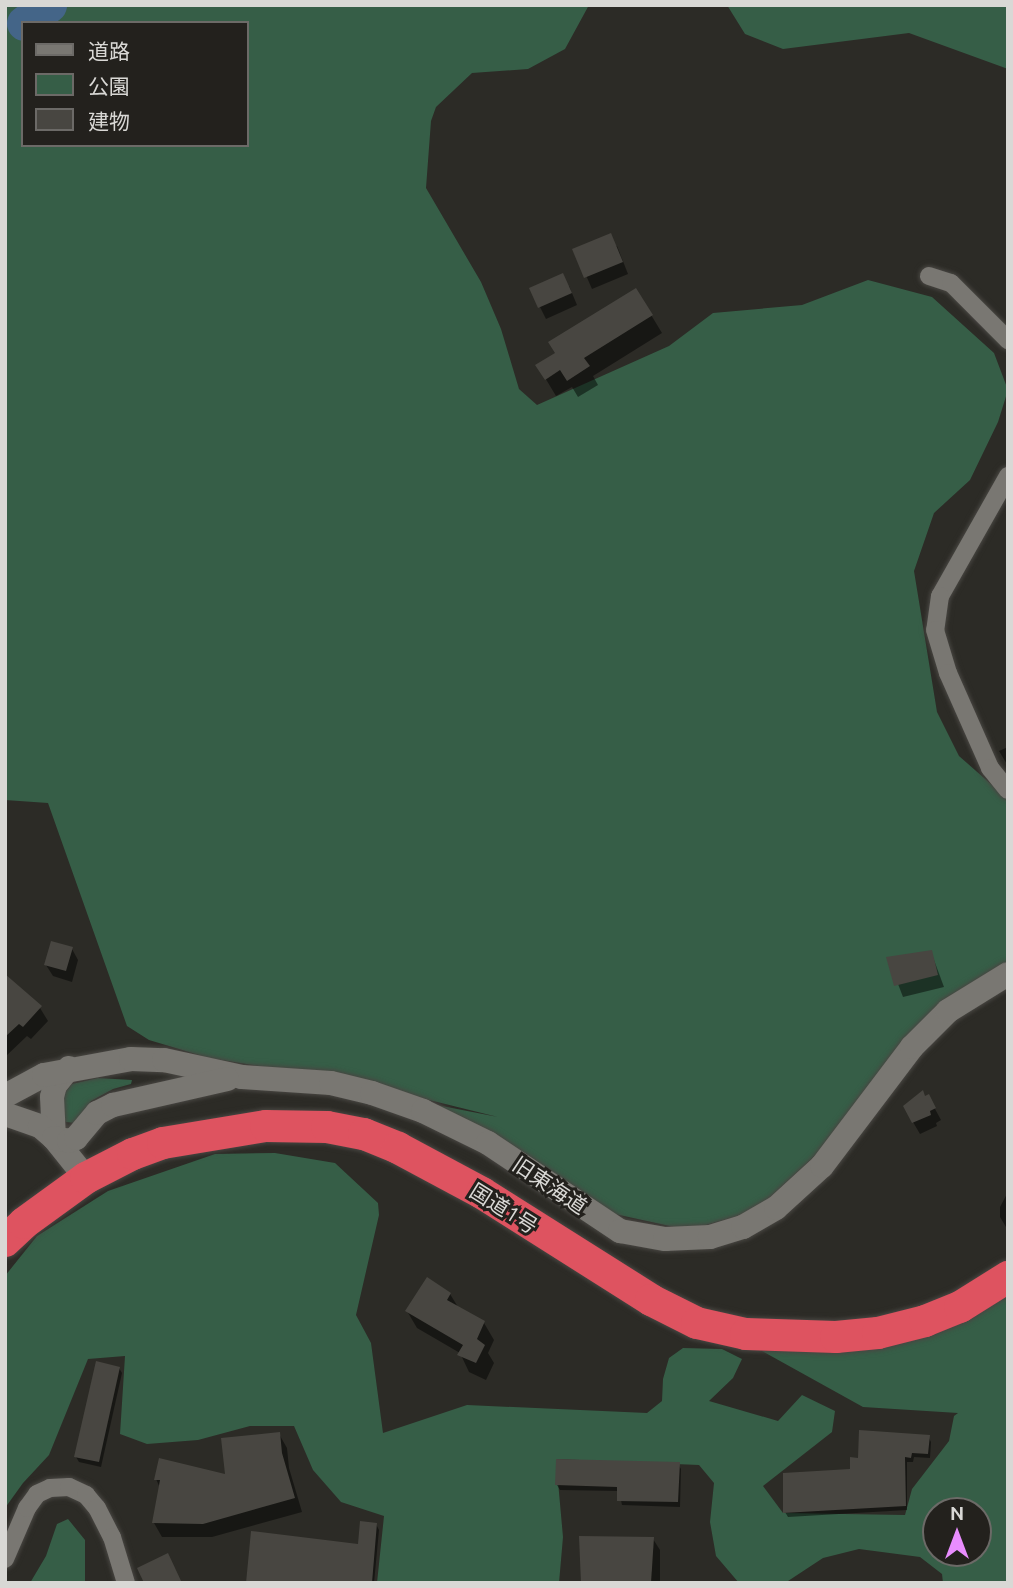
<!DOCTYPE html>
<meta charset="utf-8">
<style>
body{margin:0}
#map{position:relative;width:1013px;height:1588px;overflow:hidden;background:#2c2b26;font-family:Ubuntu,"Noto Sans JP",sans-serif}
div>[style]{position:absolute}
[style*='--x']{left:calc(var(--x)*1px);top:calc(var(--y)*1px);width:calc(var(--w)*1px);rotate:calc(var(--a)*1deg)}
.green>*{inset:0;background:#365e47}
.shadow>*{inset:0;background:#0007}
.river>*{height:35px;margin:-17.5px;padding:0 17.5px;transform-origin:17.5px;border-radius:17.5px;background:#446588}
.building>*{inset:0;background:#484641}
.roads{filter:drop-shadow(0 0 2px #484642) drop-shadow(0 0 2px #484642)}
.street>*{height:18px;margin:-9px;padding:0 9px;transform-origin:9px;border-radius:9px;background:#797772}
.secondary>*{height:24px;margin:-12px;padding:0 12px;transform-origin:12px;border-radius:12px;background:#797772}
.highway>*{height:32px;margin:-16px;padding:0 16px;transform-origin:16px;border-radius:16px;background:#de5360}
span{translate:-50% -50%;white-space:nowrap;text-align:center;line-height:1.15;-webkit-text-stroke:6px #23211d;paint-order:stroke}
.street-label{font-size:21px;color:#d9d8d5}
.frame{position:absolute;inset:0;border:7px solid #d9d8d5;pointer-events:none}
.legend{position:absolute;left:21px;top:21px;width:228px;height:126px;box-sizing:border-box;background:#23211d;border:2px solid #6c6a67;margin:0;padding:9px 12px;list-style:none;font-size:21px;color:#d9d8d5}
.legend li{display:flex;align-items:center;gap:14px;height:35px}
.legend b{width:35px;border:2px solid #6c6a67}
.north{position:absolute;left:922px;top:1497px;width:70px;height:70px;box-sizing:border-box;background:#23211d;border:2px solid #6c6a67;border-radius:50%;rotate:0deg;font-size:19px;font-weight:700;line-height:28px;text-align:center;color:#d9d8d5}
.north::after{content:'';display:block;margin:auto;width:24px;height:32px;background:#e98dfe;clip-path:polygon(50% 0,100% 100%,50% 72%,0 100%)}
</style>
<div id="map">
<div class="green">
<div style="clip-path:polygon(evenodd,5px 5px,589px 5px,565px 49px,528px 69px,472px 73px,436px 107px,431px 121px,426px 188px,481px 282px,501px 329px,519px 389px,537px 405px,669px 346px,713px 313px,802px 305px,868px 280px,932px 297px,994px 353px,1008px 390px,998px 422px,970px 480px,934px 513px,914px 571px,937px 712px,959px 756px,1008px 799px,1008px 976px,928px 1031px,861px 1113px,755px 1211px,688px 1230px,592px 1209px,411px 1100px,498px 1117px,352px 1081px,209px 1058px,149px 1040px,127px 1026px,48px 803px,5px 800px,5px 5px,23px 23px,247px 23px,247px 145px,23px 145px,23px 23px)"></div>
<div style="clip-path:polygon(727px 5px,1008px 5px,1008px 69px,909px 33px,783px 49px,745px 34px)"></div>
<div style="clip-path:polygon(98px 1078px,132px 1080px,131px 1084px,113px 1089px,91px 1101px,75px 1123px,66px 1122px,61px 1114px,64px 1094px,72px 1084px)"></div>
<div style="clip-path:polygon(evenodd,275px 1153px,335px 1163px,378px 1203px,379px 1215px,356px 1315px,371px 1343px,383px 1433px,467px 1405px,647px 1413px,662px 1401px,663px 1379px,669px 1358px,683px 1348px,722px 1349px,742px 1359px,733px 1378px,709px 1401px,778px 1421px,802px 1395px,835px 1411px,832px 1432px,763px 1486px,783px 1513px,905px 1515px,912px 1489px,949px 1441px,954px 1416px,958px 1413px,863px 1407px,762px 1351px,938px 1325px,1008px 1284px,1008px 1583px,943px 1583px,942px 1574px,920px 1557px,859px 1549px,823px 1558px,785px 1583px,739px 1583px,716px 1556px,710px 1522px,714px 1483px,699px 1465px,556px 1459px,563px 1537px,559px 1583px,377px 1583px,384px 1516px,341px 1502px,313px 1470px,294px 1426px,250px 1426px,198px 1440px,147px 1444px,120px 1434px,125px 1356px,88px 1359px,49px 1455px,23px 1483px,5px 1508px,5px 1276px,37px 1236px,108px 1191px,215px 1154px,275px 1153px,936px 1511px,978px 1511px,978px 1553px,936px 1553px,936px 1511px)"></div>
<div style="clip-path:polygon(68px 1519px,85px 1540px,85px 1583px,30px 1583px,46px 1556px,57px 1524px)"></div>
</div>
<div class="shadow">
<div style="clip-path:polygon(617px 246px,628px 274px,592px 289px,575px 250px)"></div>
<div style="clip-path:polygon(569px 286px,577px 305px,546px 319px,531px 289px)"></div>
<div style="clip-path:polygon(636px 290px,662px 333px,593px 376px,598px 385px,578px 397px,572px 387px,556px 396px,538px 366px,557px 354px)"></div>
<div style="clip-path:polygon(1008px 747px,1008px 766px,999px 751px)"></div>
<div style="clip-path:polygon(72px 949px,78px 960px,72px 982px,53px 976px,46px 965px)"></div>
<div style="clip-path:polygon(931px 952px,944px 987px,903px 997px,888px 958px)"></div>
<div style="clip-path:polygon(5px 976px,40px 1008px,48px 1021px,31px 1039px,27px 1036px,5px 1057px)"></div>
<div style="clip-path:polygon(928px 1096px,941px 1120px,936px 1123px,937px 1126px,920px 1134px,913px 1122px)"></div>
<div style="clip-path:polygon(1008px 1192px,1008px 1226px,1006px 1227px,1000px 1217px,1000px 1207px)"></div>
<div style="clip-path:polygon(450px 1294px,458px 1307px,484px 1323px,494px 1340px,488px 1353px,494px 1363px,486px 1380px,469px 1372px,460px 1353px,417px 1328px,407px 1311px)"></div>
<div style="clip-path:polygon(119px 1368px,122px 1373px,101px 1467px,79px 1462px,76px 1457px)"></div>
<div style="clip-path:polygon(279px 1434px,287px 1448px,289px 1468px,302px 1512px,212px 1537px,162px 1537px,154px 1523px,160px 1488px,156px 1479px,227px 1477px)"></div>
<div style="clip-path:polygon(928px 1436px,931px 1442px,930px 1458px,914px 1457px,913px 1462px,907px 1462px,907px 1510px,788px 1517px,785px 1512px,852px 1471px,859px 1460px)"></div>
<div style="clip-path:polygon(678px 1464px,681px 1469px,680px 1507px,622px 1505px,619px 1491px,560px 1490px,557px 1485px)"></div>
<div style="clip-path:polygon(376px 1524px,379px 1530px,374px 1583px,248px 1583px,359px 1546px)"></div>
<div style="clip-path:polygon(653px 1539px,660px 1550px,660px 1583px,582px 1583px)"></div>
</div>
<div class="river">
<div style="--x:24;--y:23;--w:31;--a:-36"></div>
</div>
<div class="building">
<div style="clip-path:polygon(611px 233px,623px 262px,584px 278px,572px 249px)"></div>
<div style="clip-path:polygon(563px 273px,572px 293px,538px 308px,529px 288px)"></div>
<div style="clip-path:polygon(636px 288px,653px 315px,584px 358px,590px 366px,567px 381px,560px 370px,545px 380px,535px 365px,555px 353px,548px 342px)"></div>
<div style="clip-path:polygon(51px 941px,73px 947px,66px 971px,44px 965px)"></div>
<div style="clip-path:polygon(932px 950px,938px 975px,894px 986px,886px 957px)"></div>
<div style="clip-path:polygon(5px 974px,42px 1006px,23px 1027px,19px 1024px,5px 1037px)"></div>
<div style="clip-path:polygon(923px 1090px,925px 1096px,929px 1094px,936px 1108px,930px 1111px,931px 1115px,912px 1123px,903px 1106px)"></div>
<div style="clip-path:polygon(427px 1277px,451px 1293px,447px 1300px,485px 1321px,477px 1339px,485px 1345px,476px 1363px,457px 1355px,463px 1345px,405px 1311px)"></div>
<div style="clip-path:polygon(96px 1361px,120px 1367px,99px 1462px,74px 1457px)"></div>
<div style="clip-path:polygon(859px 1430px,930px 1435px,928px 1454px,912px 1453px,911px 1458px,905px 1457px,906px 1506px,783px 1513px,783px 1473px,850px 1469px,850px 1457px,858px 1458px)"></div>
<div style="clip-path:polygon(280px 1432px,282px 1453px,295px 1498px,203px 1524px,152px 1523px,160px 1480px,154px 1480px,159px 1458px,225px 1474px,221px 1438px)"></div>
<div style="clip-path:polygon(556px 1459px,680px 1462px,678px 1502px,617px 1501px,617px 1487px,555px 1485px)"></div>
<div style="clip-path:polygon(360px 1521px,377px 1523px,372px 1583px,246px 1583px,251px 1531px,358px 1544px)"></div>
<div style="clip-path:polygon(579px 1536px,654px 1537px,651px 1583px,581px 1583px)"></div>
<div style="clip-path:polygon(168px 1553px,182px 1583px,144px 1583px,137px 1568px)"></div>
</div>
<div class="roads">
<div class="street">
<div style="--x:929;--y:276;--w:23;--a:18"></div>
<div style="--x:951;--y:283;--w:81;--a:45"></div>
<div style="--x:1008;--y:476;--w:138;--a:119.5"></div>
<div style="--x:940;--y:596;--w:34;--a:98"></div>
<div style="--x:935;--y:630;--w:45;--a:73.2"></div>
<div style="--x:948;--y:673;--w:104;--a:66.1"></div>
<div style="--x:990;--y:768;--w:28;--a:51"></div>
<div style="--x:5;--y:1559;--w:56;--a:-66.7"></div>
<div style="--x:27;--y:1508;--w:17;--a:-54"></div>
<div style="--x:37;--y:1494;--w:14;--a:-25"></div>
<div style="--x:50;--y:1488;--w:19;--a:-3"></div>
<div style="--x:69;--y:1487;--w:19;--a:25"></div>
<div style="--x:86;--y:1495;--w:17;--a:50"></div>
<div style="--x:97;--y:1508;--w:33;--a:63"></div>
<div style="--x:112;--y:1537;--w:48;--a:73.1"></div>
</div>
<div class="secondary">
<div style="--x:69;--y:1068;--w:22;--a:129"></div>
<div style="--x:55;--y:1085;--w:12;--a:104"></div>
<div style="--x:52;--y:1097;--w:41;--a:87.2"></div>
<div style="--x:54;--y:1138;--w:51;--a:51.3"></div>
<div style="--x:5;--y:1096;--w:44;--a:-28.3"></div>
<div style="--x:44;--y:1075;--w:88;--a:-10.4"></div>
<div style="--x:131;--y:1059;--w:33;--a:2"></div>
<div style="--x:164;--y:1060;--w:80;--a:12.3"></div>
<div style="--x:242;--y:1077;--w:89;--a:3.9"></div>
<div style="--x:331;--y:1083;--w:42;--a:13.7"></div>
<div style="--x:372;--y:1093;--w:54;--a:19.4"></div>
<div style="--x:423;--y:1111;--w:72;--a:26.2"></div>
<div style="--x:488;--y:1143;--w:159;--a:33.7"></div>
<div style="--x:620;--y:1231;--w:46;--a:10.1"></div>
<div style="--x:665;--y:1239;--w:45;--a:-2.5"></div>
<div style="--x:710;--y:1237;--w:34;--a:-17"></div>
<div style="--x:743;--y:1227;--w:38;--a:-30"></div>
<div style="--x:776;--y:1208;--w:62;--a:-42.4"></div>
<div style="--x:822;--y:1166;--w:149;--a:-52.9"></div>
<div style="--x:912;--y:1047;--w:51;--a:-45"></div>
<div style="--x:948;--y:1011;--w:70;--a:-31.7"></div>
<div style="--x:5;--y:1114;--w:37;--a:19"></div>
<div style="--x:40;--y:1126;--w:18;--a:41"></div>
<div style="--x:54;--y:1138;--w:15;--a:11"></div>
<div style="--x:69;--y:1141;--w:8;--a:-23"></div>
<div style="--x:76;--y:1138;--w:33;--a:-50"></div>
<div style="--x:97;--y:1113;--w:18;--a:-27"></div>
<div style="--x:113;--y:1105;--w:117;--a:-12.8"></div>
</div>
<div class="highway">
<div style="--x:5;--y:1241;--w:26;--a:-43"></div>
<div style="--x:24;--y:1223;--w:77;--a:-36"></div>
<div style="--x:86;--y:1178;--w:53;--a:-27.1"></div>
<div style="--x:133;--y:1154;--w:32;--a:-20"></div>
<div style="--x:163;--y:1143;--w:104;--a:-9.4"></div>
<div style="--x:266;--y:1126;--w:61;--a:0.9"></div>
<div style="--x:327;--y:1127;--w:38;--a:11"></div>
<div style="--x:364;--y:1134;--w:37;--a:22"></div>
<div style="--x:398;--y:1148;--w:95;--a:28.2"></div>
<div style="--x:482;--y:1193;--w:200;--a:32.3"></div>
<div style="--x:651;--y:1300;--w:51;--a:26.6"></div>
<div style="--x:697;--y:1323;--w:50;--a:12.7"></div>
<div style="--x:746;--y:1334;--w:90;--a:1.9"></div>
<div style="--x:836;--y:1337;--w:42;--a:-5.4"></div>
<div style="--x:878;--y:1333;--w:49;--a:-14.3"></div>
<div style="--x:925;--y:1321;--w:38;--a:-22"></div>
<div style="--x:960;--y:1307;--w:57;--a:-32"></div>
</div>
</div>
<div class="street-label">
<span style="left:550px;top:1185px;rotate:34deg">旧東海道</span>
<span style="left:504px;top:1208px;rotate:32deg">国道1号</span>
</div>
<div class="frame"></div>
<ul class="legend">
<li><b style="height:9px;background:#797772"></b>道路</li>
<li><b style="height:19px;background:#365e47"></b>公園</li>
<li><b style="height:19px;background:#484641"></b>建物</li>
</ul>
<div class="north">N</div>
</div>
